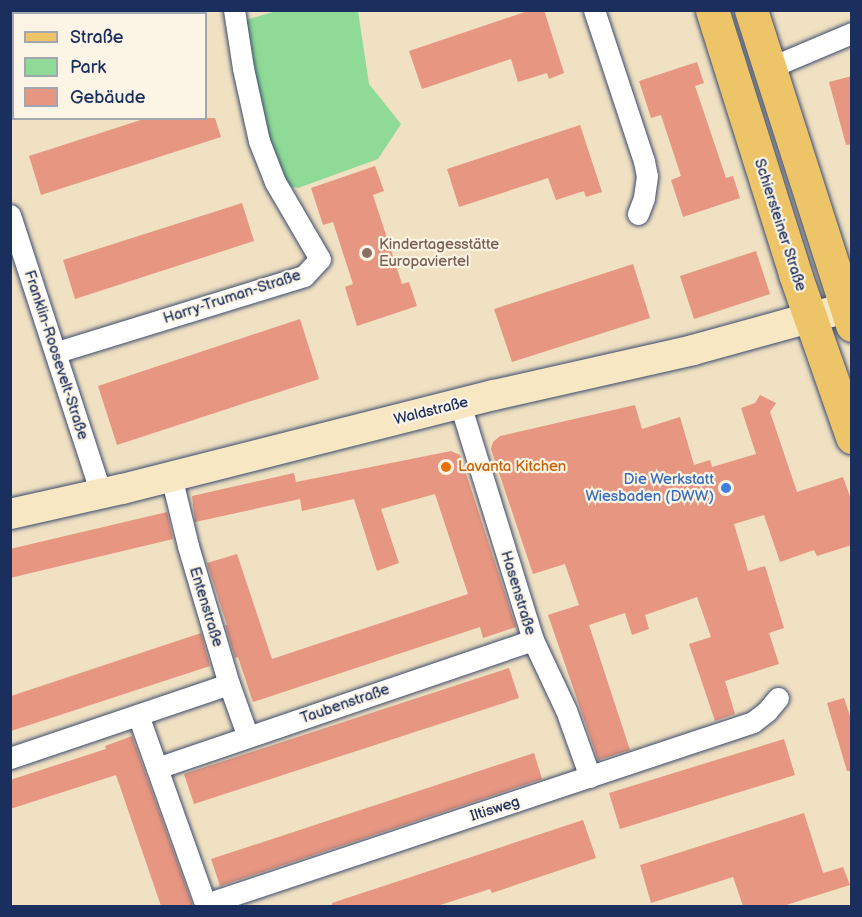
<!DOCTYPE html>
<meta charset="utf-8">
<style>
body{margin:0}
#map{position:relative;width:862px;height:917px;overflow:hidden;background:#f0e1c2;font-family:"Balsamiq Sans",sans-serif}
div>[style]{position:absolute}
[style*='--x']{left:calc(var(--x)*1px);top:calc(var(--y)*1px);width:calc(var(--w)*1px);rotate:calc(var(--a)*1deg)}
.green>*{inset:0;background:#8fda96}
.building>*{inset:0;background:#e69681}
.roads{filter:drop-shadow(0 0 2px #3b4a6d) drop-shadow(0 0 2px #3b4a6d)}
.street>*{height:21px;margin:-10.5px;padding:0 10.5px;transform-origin:10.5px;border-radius:10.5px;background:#fff}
.secondary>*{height:30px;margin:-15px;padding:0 15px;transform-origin:15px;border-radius:15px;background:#f8e7c3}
.primary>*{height:33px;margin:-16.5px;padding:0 16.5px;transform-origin:16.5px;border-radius:16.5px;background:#eec469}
.dots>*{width:16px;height:16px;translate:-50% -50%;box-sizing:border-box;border:3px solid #fcf5e5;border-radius:50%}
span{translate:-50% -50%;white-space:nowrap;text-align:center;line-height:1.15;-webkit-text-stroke:4.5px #fcf5e5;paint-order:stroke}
.street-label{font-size:15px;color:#1b2f5e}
.education-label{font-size:15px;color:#785e54}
.left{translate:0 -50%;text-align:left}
.food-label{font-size:15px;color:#c56008}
.shop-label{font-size:15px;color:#366cbe}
.right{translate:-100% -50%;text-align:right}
.frame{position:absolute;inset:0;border:12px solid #1b2f5e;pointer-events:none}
.legend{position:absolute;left:12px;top:12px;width:195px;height:108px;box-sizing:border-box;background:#fcf5e5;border:2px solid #a2a6af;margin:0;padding:8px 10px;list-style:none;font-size:18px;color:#1b2f5e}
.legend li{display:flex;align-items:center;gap:12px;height:30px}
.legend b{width:30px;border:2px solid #a2a6af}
</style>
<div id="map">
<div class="green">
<div style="clip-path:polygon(277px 11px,358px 11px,369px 84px,401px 124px,378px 159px,298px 188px,275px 182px,238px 22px)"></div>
</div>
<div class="building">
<div style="clip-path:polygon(531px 10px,544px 10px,564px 73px,549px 79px,547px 73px,518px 82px,511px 59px,422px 89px,409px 51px)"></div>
<div style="clip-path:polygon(697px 62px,704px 83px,695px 86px,726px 178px,733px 176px,740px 198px,683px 217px,671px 180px,681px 176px,661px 115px,651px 118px,639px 81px)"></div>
<div style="clip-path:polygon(852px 76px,852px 144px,846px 145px,829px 82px)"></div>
<div style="clip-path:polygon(147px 118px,215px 118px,221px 137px,41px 195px,29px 156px)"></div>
<div style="clip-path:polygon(580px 125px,602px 192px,586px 197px,584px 191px,556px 200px,548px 178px,459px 207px,447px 169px)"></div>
<div style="clip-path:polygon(375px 166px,384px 191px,373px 195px,402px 284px,409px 282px,417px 306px,357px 326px,345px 287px,353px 284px,333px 222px,323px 225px,311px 188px)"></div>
<div style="clip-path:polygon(242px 203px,254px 241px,75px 299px,63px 260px)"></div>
<div style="clip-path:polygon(756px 251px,770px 294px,694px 319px,680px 276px)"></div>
<div style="clip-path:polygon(633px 264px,650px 318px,512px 362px,494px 309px)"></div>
<div style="clip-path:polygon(300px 319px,319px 379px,117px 445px,98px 386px)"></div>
<div style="clip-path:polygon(760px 395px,776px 403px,770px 412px,797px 492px,843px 477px,852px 502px,852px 545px,817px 556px,814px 550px,780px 562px,764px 515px,734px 524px,748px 571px,765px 566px,784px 628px,769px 633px,779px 664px,725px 681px,735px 714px,715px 721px,689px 644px,711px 637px,697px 597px,645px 615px,649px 629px,632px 635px,625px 613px,589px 625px,630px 750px,598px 760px,548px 615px,579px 605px,565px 564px,533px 574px,491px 449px,493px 442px,500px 436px,635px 405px,642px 429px,680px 417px,694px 465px,710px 460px,712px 467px,756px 454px,741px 408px,755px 403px)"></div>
<div style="clip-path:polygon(451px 451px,460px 455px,516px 627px,483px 638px,480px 627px,253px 702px,238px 657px,235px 658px,225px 625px,227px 625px,207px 563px,237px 554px,272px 659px,468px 594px,435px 494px,381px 509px,399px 563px,377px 571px,354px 499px,302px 511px,300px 499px,195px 522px,192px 496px,294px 473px,296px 482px)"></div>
<div style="clip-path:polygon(167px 512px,173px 539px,10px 578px,10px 549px)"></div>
<div style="clip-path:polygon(201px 633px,210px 666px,11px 731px,11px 696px)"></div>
<div style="clip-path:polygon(509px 668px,519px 698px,194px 804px,184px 774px)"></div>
<div style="clip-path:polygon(844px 698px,852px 722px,852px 771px,847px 771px,827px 703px)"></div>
<div style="clip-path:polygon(132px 736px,193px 906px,161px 906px,116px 775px,10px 809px,10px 780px,106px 749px,105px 746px)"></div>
<div style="clip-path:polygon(784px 739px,795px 775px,620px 829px,609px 793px)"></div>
<div style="clip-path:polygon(534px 753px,542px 779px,220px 886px,211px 859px)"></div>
<div style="clip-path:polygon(804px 813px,823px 873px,843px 867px,850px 885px,783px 906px,743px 906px,733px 877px,651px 903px,640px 865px)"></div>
<div style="clip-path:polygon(583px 820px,596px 858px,492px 893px,490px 889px,437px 906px,332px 906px,332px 903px)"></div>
</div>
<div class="roads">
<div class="street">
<div style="--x:594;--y:10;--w:159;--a:71.7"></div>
<div style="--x:644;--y:161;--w:15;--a:79"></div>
<div style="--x:647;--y:176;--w:22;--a:98"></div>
<div style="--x:644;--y:198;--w:17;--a:111"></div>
<div style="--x:769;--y:68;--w:90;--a:-22.9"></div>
<div style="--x:10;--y:215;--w:293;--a:71.9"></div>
<div style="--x:57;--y:352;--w:258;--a:-17.1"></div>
<div style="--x:304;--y:276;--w:23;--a:-47"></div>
<div style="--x:320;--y:259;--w:89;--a:-120.3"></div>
<div style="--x:275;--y:182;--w:44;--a:-111.3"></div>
<div style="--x:259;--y:141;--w:75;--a:-102.4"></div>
<div style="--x:243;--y:68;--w:59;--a:-98.8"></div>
<div style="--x:460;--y:404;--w:247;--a:72.8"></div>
<div style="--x:533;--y:640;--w:77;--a:64.8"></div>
<div style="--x:566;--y:710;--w:71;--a:70.3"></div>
<div style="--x:171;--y:476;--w:72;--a:76.3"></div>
<div style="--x:188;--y:546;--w:144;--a:73.5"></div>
<div style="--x:229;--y:684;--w:56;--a:70.3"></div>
<div style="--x:138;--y:715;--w:203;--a:70.4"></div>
<div style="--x:10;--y:758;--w:231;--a:-18.7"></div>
<div style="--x:157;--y:768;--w:397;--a:-18.8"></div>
<div style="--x:206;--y:904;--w:576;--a:-18.4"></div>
<div style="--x:753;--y:722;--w:18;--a:-38"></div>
<div style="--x:767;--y:711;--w:17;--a:-50"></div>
</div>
<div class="secondary">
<div style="--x:10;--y:514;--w:115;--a:-12.6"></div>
<div style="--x:122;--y:489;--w:384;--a:-14.2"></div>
<div style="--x:494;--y:395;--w:204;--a:-12.7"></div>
<div style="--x:693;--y:350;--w:159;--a:-15.4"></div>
</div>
<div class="primary">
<div style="--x:712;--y:10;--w:277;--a:72.5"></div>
<div style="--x:795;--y:274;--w:173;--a:70.7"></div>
<div style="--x:751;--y:10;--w:331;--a:72.2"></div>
</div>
</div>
<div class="dots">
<div style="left:367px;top:253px;background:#8d6e63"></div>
<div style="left:446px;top:467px;background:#e8710a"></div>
<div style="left:726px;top:488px;background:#3f7fe0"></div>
</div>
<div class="street-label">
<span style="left:780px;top:225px;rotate:72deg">Schiersteiner Straße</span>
<span style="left:232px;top:297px;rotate:-18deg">Harry-Truman-Straße</span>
<span style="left:56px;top:355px;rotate:72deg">Franklin-Roosevelt-Straße</span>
<span style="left:431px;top:411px;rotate:-14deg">Waldstraße</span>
<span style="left:518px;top:593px;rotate:73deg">Hasenstraße</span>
<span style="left:206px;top:607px;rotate:73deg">Entenstraße</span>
<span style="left:345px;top:704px;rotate:-19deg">Taubenstraße</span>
<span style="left:495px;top:809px;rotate:-18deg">Iltisweg</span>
</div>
<div class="education-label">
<span class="left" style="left:379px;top:253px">Kindertagesstätte<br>Europaviertel</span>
</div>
<div class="food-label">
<span class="left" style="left:458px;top:467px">Lavanta Kitchen</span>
</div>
<div class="shop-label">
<span class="right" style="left:714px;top:488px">Die Werkstatt<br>Wiesbaden (DWW)</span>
</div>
<div class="frame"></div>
<ul class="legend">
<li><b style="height:8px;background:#eec469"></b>Straße</li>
<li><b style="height:16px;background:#8fda96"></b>Park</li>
<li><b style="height:16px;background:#e69681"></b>Gebäude</li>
</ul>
</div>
